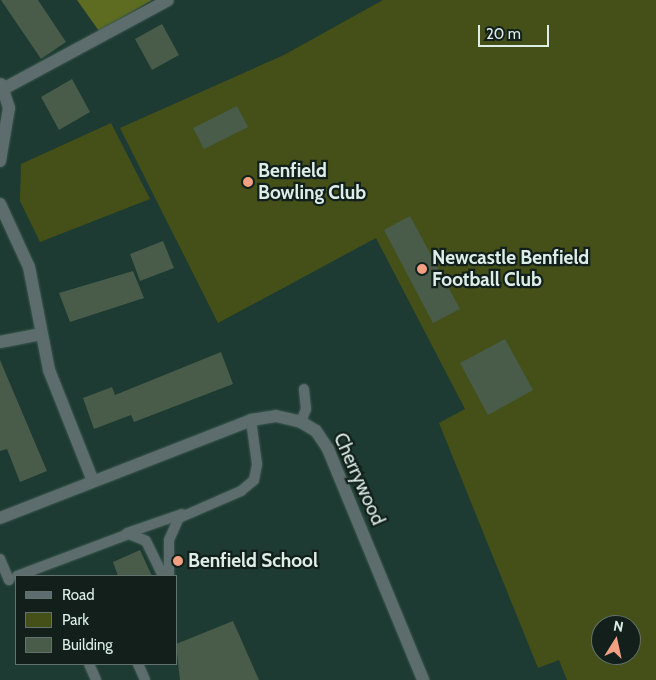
<!DOCTYPE html>
<style>
body{margin:0}
#map{position:relative;width:656px;height:680px;overflow:hidden;background:#1d3b32;font-family:Cabin,sans-serif}
div>[style]{position:absolute}
[style*='--x']{left:calc(var(--x)*1px);top:calc(var(--y)*1px);width:calc(var(--w)*1px);rotate:calc(var(--a)*1deg)}
.green>*{inset:0;background:#455019}
.forest>*{inset:0;background:#5d6c20}
.building>*{inset:0;background:#485c49}
.roads{filter:drop-shadow(0 0 1px #3c584f) drop-shadow(0 0 1px #3c584f)}
.lane>*{height:10px;margin:-5px;padding:0 5px;transform-origin:5px;border-radius:5px;background:#5d6c6c}
.street>*{height:12px;margin:-6px;padding:0 6px;transform-origin:6px;border-radius:6px;background:#5d6c6c}
.dots>*{width:14px;height:14px;translate:-50% -50%;box-sizing:border-box;border:2px solid #121f1b;border-radius:50%}
span{translate:-50% -50%;white-space:nowrap;text-align:center;line-height:1.15;-webkit-text-stroke:4.5px #121f1b;paint-order:stroke}
.poi-label{font-size:19px;color:#ddeee8;font-weight:700}
.left{translate:0 -50%;text-align:left}
.street-label{font-size:19px;color:#ddeee8}
.legend{position:absolute;left:15px;top:575px;width:162px;height:90px;box-sizing:border-box;background:#121f1b;border:1px solid #63726d;margin:0;padding:6px 9px;list-style:none;font-size:15px;color:#ddeee8}
.legend li{display:flex;align-items:center;gap:10px;height:25px}
.legend b{width:25px;border:1px solid #63726d}
.north{position:absolute;left:591px;top:615px;width:50px;height:50px;box-sizing:border-box;background:#121f1b;border:1px solid #63726d;border-radius:50%;rotate:10deg;font-size:14px;font-weight:700;line-height:20px;text-align:center;color:#ddeee8}
.north::after{content:'';display:block;margin:auto;width:18px;height:22px;background:#f3a082;clip-path:polygon(50% 0,100% 100%,50% 72%,0 100%)}
.scale{position:absolute;left:478px;top:25px;width:71px;height:22px;box-sizing:border-box;border:2px solid #ddeee8;border-top:0;padding-left:6px;font-size:15px;line-height:18px;white-space:nowrap;color:#ddeee8;-webkit-text-stroke:4px #121f1b;paint-order:stroke}
</style>
<div id="map">
<div class="green">
<div style="clip-path:polygon(evenodd,383px 0,656px 0,656px 680px,567px 680px,559px 660px,538px 668px,439px 423px,465px 409px,376px 238px,218px 323px,120px 128px,284px 55px,383px 0,601px 625px,631px 625px,631px 655px,601px 655px,601px 625px)"></div>
<div style="clip-path:polygon(111px 123px,150px 199px,40px 242px,20px 201px,21px 164px)"></div>
</div>
<div class="forest">
<div style="clip-path:polygon(77px 0,152px 0,99px 31px)"></div>
</div>
<div class="building">
<div style="clip-path:polygon(1px 0,38px 0,66px 42px,41px 59px)"></div>
<div style="clip-path:polygon(162px 24px,179px 55px,152px 70px,135px 39px)"></div>
<div style="clip-path:polygon(72px 79px,90px 112px,59px 130px,41px 97px)"></div>
<div style="clip-path:polygon(237px 106px,248px 127px,204px 149px,193px 128px)"></div>
<div style="clip-path:polygon(410px 216px,460px 309px,433px 323px,384px 230px)"></div>
<div style="clip-path:polygon(163px 241px,174px 268px,140px 281px,130px 254px)"></div>
<div style="clip-path:polygon(133px 271px,144px 298px,70px 322px,59px 293px)"></div>
<div style="clip-path:polygon(505px 339px,533px 390px,488px 415px,460px 363px)"></div>
<div style="clip-path:polygon(221px 352px,233px 384px,134px 422px,131px 415px,94px 429px,83px 398px,112px 387px,115px 395px)"></div>
<div style="clip-path:polygon(0 360px,47px 471px,20px 482px,7px 449px,0 451px)"></div>
<div style="clip-path:polygon(140px 550px,152px 576px,118px 576px,113px 562px)"></div>
<div style="clip-path:polygon(233px 621px,259px 680px,180px 680px,176px 644px)"></div>
</div>
<div class="roads">
<div class="lane">
<div style="--x:301;--y:422;--w:14;--a:-69"></div>
<div style="--x:306;--y:409;--w:20;--a:-96"></div>
<div style="--x:127;--y:533;--w:58;--a:-19.1"></div>
<div style="--x:0;--y:559;--w:23;--a:67"></div>
<div style="--x:17;--y:576;--w:120;--a:-20.6"></div>
<div style="--x:129;--y:534;--w:18;--a:22"></div>
<div style="--x:146;--y:541;--w:39;--a:64"></div>
<div style="--x:169;--y:576;--w:36;--a:-90"></div>
<div style="--x:169;--y:540;--w:24;--a:-66"></div>
<div style="--x:179;--y:518;--w:68;--a:-23.5"></div>
<div style="--x:241;--y:491;--w:17;--a:-40"></div>
<div style="--x:254;--y:480;--w:16;--a:-79"></div>
<div style="--x:257;--y:464;--w:44;--a:-97.8"></div>
<div style="--x:89;--y:664;--w:17;--a:66"></div>
<div style="--x:138;--y:664;--w:17;--a:66"></div>
</div>
<div class="street">
<div style="--x:3;--y:89;--w:187;--a:-28.3"></div>
<div style="--x:0;--y:161;--w:54;--a:-80.4"></div>
<div style="--x:9;--y:108;--w:25;--a:-108"></div>
<div style="--x:0;--y:204;--w:69;--a:65.3"></div>
<div style="--x:29;--y:267;--w:105;--a:79"></div>
<div style="--x:49;--y:370;--w:119;--a:68.4"></div>
<div style="--x:0;--y:342;--w:42;--a:-11"></div>
<div style="--x:0;--y:518;--w:269;--a:-21.3"></div>
<div style="--x:251;--y:420;--w:25;--a:-9"></div>
<div style="--x:276;--y:416;--w:26;--a:13"></div>
<div style="--x:301;--y:422;--w:17;--a:31"></div>
<div style="--x:316;--y:431;--w:22;--a:56"></div>
<div style="--x:328;--y:449;--w:250;--a:67.6"></div>
</div>
</div>
<div class="dots">
<div style="left:248px;top:182px;background:#f3a082"></div>
<div style="left:422px;top:269px;background:#f3a082"></div>
<div style="left:178px;top:561px;background:#f3a082"></div>
</div>
<div class="poi-label">
<span class="left" style="left:258px;top:182px">Benfield<br>Bowling Club</span>
<span class="left" style="left:432px;top:269px">Newcastle Benfield<br>Football Club</span>
<span class="left" style="left:188px;top:561px">Benfield School</span>
</div>
<div class="street-label">
<span style="left:359px;top:479px;rotate:66deg">Cherrywood</span>
</div>
<ul class="legend">
<li><b style="height:6px;background:#5d6c6c"></b>Road</li>
<li><b style="height:14px;background:#455019"></b>Park</li>
<li><b style="height:14px;background:#485c49"></b>Building</li>
</ul>
<div class="north">N</div>
<div class="scale">20 m</div>
</div>
